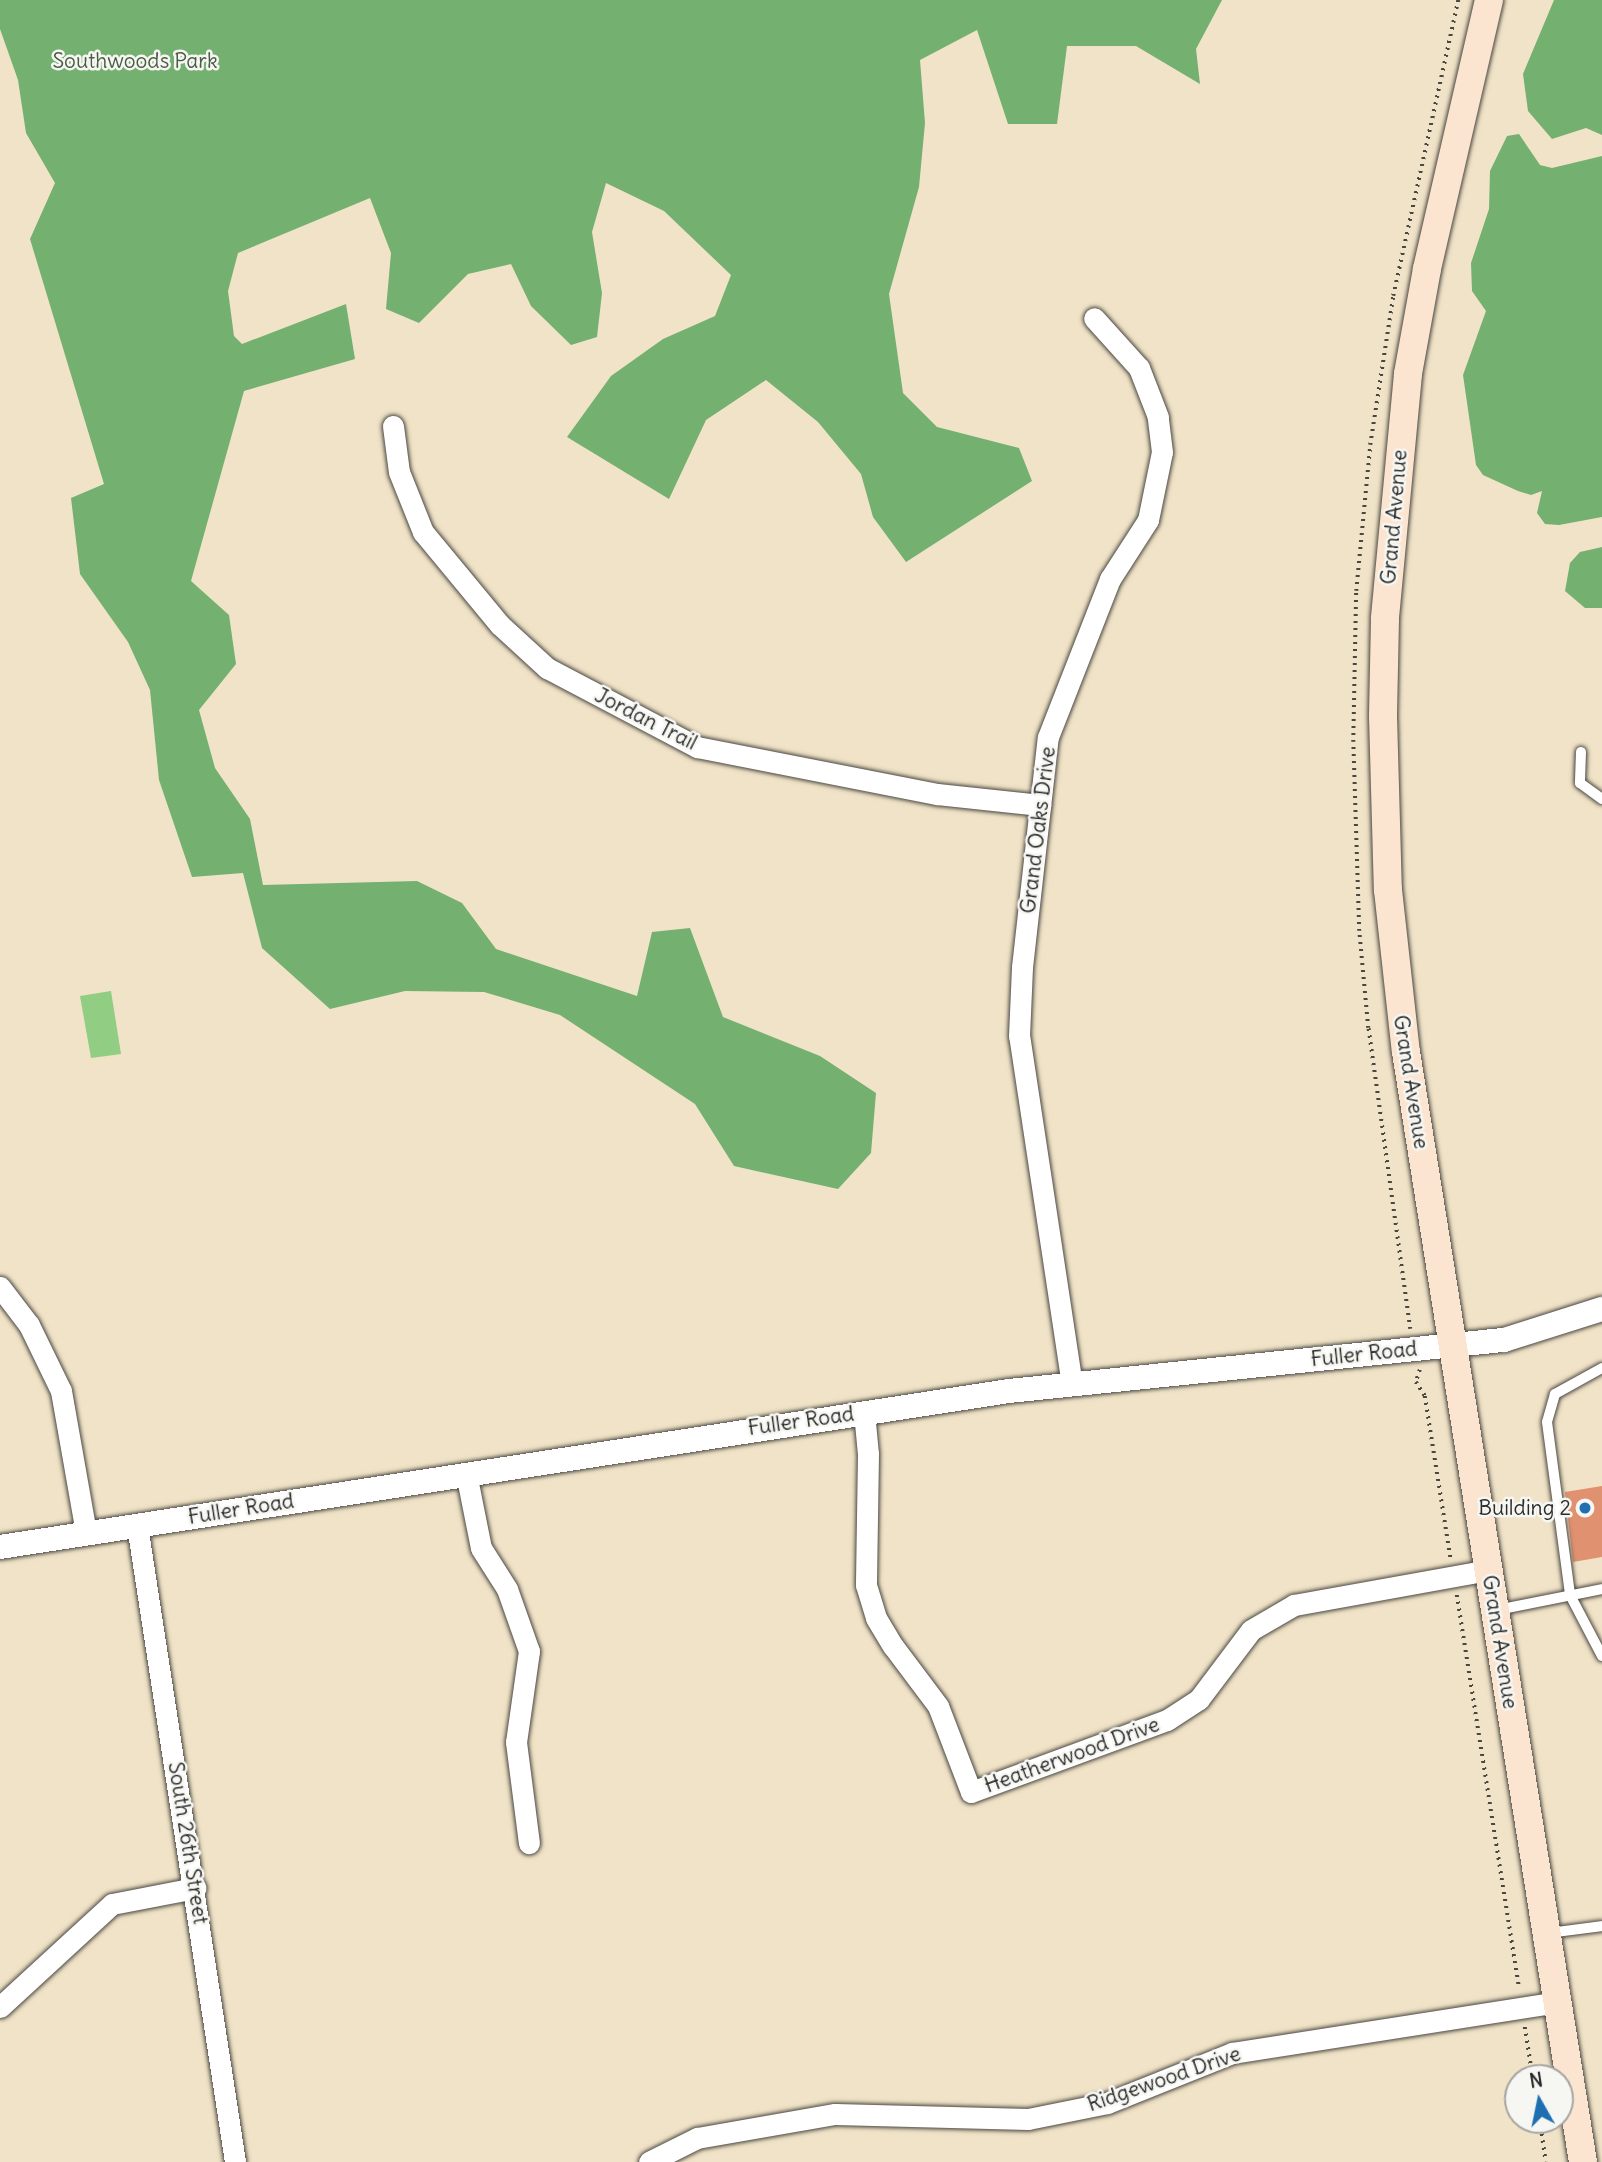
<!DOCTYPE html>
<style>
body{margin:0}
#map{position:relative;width:1602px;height:2162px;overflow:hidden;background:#f1e3c7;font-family:Delius,sans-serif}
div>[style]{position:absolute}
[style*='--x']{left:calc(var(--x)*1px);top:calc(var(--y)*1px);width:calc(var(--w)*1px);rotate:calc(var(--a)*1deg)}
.green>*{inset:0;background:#91cd82}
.forest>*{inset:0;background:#74b070}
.building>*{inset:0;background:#e09170}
.path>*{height:3.5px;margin-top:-1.75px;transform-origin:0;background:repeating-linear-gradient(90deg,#494742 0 2px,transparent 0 7px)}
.roads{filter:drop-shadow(0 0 2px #494742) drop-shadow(0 0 2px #494742)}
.service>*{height:10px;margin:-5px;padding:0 5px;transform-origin:5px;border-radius:5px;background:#fff}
.minor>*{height:21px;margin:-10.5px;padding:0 10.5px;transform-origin:10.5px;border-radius:10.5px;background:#fff}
.tertiary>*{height:24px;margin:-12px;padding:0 12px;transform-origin:12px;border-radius:12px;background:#fff}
.secondary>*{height:28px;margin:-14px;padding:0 14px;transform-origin:14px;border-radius:14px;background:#fce5d0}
.dots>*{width:19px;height:19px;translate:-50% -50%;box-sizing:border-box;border:4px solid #f6f6f2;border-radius:50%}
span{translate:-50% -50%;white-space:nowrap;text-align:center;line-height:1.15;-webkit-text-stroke:5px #f6f6f2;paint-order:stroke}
.park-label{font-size:21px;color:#4a5c45}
.street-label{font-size:21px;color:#2b2b2b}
.poi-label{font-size:21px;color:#2b2b2b}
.right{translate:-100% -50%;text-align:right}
.north{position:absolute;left:1504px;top:2064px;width:70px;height:70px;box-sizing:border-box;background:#f6f6f2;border:2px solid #a5a5a2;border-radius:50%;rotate:351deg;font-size:19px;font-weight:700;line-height:28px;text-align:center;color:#2b2b2b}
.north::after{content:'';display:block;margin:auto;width:24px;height:32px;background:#1f6fb2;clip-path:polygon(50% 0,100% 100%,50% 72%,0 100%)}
</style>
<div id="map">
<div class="green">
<div style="clip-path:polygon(111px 991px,121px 1054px,91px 1058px,80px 996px)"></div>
</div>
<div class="forest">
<div style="clip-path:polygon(0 0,1222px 0,1196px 49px,1200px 84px,1136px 46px,1067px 46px,1057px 124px,1008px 124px,977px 30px,920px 60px,925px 123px,919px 187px,889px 294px,903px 393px,937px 427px,1019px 448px,1032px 481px,906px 562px,873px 517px,861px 474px,818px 422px,766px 380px,706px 420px,669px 499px,567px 437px,611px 376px,663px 339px,715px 316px,731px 275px,664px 211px,606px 183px,592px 232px,602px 293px,597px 337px,571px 345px,531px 306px,511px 264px,468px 274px,419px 323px,386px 309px,391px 253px,370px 198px,238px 253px,228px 291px,234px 336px,242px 344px,346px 304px,355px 359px,244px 391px,191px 581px,229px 615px,236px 664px,199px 710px,215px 768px,250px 819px,263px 885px,417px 881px,462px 903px,496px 949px,637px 996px,652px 932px,690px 928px,723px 1017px,820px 1056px,876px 1093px,871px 1153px,838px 1189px,734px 1166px,695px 1104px,560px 1015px,484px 992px,405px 991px,330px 1009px,262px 948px,243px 873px,192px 877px,159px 780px,150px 690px,128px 642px,80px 574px,71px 498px,104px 484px,30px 239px,55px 183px,26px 133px,18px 80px,0 29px)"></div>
<div style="clip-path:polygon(1554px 0,1602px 0,1602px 135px,1586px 128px,1552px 139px,1528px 111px,1523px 74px)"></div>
<div style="clip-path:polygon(1519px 134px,1540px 165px,1552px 168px,1602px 156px,1602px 517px,1559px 525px,1545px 524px,1537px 513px,1542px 491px,1531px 495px,1518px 491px,1483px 475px,1476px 465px,1463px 375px,1486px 311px,1472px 291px,1471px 263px,1489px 209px,1490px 171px,1507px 136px)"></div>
<div style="clip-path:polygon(1602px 547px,1602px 608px,1585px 608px,1565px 591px,1570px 563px,1580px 552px)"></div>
</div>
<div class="building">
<div style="clip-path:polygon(1602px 1486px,1602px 1557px,1573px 1562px,1565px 1492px)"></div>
</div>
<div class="path">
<div style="--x:1410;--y:1329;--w:304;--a:-97.9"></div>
<div style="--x:1368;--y:1028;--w:97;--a:-95.3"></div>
<div style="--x:1359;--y:931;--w:189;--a:-91.8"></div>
<div style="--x:1353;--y:742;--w:151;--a:-88.9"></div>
<div style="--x:1356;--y:591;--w:147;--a:-84.5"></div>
<div style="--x:1370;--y:445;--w:151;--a:-81.2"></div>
<div style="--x:1393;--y:296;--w:303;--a:-77.6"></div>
<div style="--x:1420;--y:1370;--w:13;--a:108"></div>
<div style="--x:1416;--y:1382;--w:17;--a:57"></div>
<div style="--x:1425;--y:1396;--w:166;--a:81"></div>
<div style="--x:1457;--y:1595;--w:398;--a:81"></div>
<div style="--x:1525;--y:2027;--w:52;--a:81.1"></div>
<div style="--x:1540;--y:2120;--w:42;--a:81.9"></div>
</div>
<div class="roads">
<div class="service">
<div style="--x:1581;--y:752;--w:31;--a:92"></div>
<div style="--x:1580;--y:783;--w:27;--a:36"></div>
<div style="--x:1602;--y:1368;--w:54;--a:151"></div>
<div style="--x:1555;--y:1394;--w:29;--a:106"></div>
<div style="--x:1547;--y:1422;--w:175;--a:82.4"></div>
<div style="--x:1570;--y:1595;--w:69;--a:62.3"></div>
<div style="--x:1497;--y:1610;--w:107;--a:-11.3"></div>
<div style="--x:1549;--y:1933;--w:53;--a:-7.5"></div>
</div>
<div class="minor">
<div style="--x:393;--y:426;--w:46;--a:82.6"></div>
<div style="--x:399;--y:472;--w:65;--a:68.2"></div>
<div style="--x:423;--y:532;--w:121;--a:50.4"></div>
<div style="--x:500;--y:625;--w:64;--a:42.5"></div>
<div style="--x:547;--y:668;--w:170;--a:27.8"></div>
<div style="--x:697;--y:747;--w:245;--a:11.1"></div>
<div style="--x:937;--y:794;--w:104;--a:6.1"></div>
<div style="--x:0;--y:1287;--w:48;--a:52.7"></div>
<div style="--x:29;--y:1325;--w:73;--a:64.1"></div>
<div style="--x:61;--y:1391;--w:144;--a:80"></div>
<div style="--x:1072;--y:1385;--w:353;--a:-98.6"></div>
<div style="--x:1019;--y:1036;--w:69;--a:-87.5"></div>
<div style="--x:1022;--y:967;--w:231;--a:-83.6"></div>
<div style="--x:1048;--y:737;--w:170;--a:-68.6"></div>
<div style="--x:1110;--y:579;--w:70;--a:-57.2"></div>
<div style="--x:1148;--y:520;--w:69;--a:-78.4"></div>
<div style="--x:1162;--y:452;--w:35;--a:-97"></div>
<div style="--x:1158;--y:417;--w:53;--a:-111.2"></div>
<div style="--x:1139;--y:368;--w:67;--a:-132"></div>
<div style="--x:864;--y:1412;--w:42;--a:84.6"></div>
<div style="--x:868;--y:1454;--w:131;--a:90.9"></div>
<div style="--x:866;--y:1585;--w:34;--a:73"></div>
<div style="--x:876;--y:1618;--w:33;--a:59"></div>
<div style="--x:893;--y:1646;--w:75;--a:53.1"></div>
<div style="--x:938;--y:1706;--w:92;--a:69"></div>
<div style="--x:971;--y:1792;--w:209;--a:-20.2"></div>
<div style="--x:1167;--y:1720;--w:38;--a:-33"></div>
<div style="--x:1199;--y:1699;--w:86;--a:-53"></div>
<div style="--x:1251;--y:1630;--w:50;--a:-30.2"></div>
<div style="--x:1294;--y:1605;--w:197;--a:-10.2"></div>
<div style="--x:466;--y:1473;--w:76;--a:78.7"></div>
<div style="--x:481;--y:1548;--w:49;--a:57.6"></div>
<div style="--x:507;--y:1589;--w:66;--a:70.5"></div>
<div style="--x:529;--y:1651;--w:92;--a:98.1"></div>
<div style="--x:516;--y:1742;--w:102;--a:82.7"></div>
<div style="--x:137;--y:1525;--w:644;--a:81.25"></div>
<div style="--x:0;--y:2007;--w:152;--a:-42.6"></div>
<div style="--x:112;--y:1904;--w:85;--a:-10.9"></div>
<div style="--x:649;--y:2162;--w:54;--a:-26.6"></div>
<div style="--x:697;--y:2138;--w:140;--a:-9.9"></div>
<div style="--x:835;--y:2114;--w:193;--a:1.5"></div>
<div style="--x:1028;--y:2119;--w:81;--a:-11.4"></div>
<div style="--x:1107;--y:2103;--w:135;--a:-21.8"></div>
<div style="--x:1232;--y:2053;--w:330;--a:-8.9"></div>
</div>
<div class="tertiary">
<div style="--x:0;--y:1547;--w:1021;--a:-8.79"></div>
<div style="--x:1009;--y:1391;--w:498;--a:-5.9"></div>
<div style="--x:1504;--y:1340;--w:103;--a:-17.6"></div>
</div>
<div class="secondary">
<div style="--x:1489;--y:0;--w:276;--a:103"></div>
<div style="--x:1427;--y:269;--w:107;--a:100.3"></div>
<div style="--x:1408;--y:374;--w:246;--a:95.4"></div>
<div style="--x:1385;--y:619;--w:97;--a:91.2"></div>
<div style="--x:1383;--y:716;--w:174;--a:88.4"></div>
<div style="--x:1388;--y:890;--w:163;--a:83.7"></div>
<div style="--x:1406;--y:1052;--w:1124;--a:80.94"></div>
</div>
</div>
<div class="dots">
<div style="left:1585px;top:1508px;background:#1f6fb2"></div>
</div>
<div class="park-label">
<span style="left:135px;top:61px">Southwoods Park</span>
</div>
<div class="street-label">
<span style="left:1394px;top:517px;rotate:-85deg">Grand Avenue</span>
<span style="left:646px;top:719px;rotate:27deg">Jordan Trail</span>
<span style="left:1038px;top:830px;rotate:-83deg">Grand Oaks Drive</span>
<span style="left:1411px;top:1082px;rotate:81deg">Grand Avenue</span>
<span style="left:1364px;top:1354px;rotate:-6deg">Fuller Road</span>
<span style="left:801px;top:1421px;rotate:-8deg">Fuller Road</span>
<span style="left:241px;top:1509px;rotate:-9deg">Fuller Road</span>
<span style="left:1500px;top:1642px;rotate:81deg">Grand Avenue</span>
<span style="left:1072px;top:1755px;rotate:-20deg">Heatherwood Drive</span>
<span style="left:188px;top:1843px;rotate:81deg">South 26th Street</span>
<span style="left:1164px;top:2079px;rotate:-19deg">Ridgewood Drive</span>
</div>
<div class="poi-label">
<span class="right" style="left:1571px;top:1508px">Building 2</span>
</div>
<div class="north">N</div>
</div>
